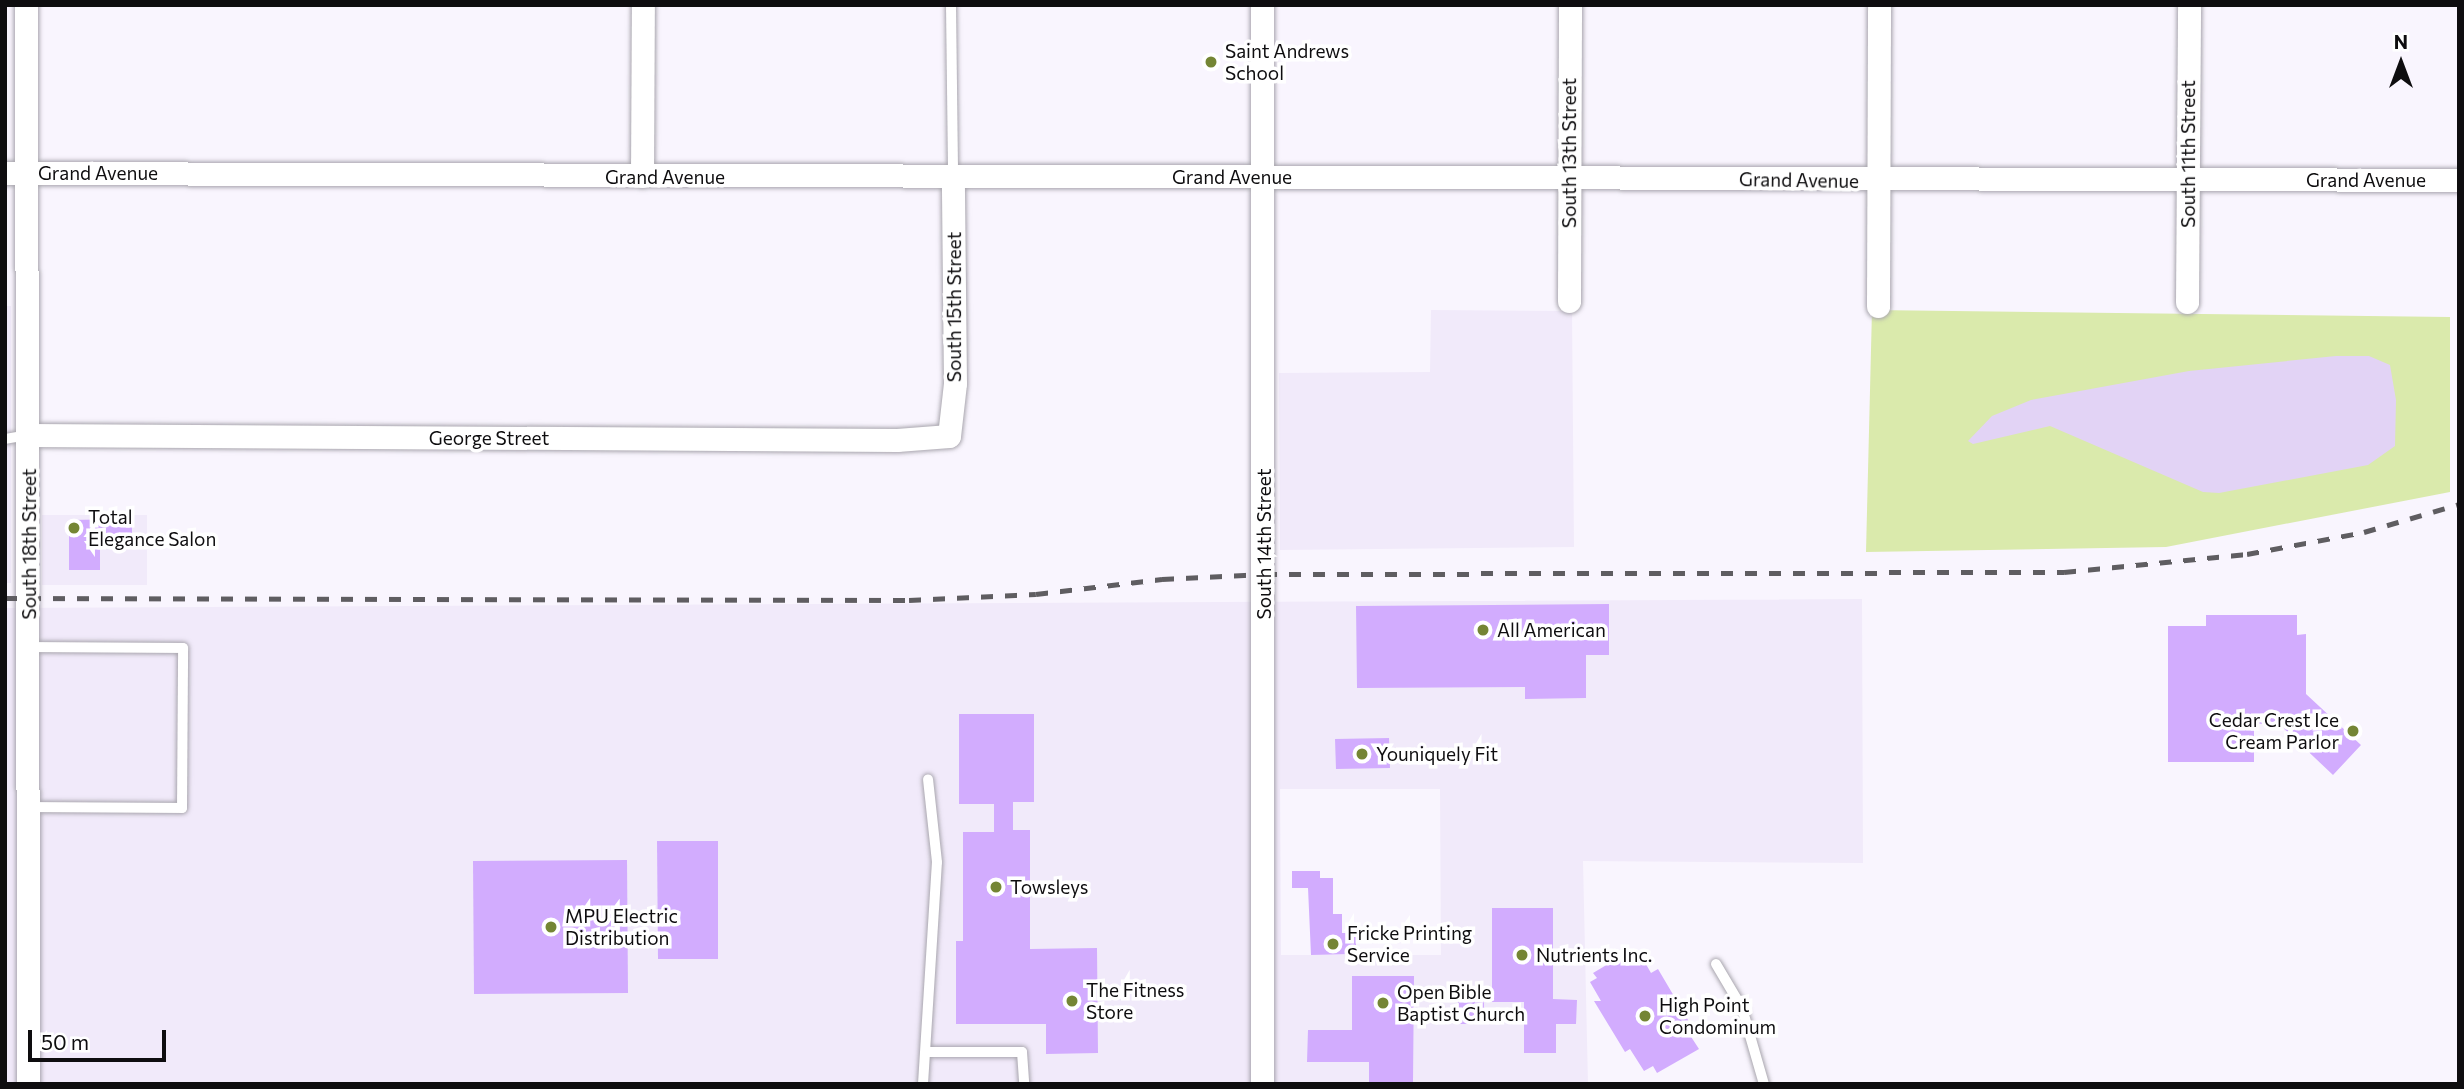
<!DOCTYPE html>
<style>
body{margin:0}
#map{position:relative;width:2464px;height:1089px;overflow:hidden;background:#f9f5fe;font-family:Commissioner,sans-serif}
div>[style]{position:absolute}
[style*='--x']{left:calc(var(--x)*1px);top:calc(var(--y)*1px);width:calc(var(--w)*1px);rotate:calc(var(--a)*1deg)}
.built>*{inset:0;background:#f1eafa}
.green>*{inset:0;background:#daeaac}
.water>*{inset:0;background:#e2d3f5}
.building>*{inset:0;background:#d2acfe}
.roads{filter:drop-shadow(0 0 2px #a9a6ae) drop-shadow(0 0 2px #a9a6ae)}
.lane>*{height:10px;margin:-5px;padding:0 5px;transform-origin:5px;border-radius:5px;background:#fff}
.street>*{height:23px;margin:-11.5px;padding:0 11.5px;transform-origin:11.5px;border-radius:11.5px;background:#fff}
.rail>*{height:5px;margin-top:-2.5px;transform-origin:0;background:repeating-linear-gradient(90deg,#5f5d61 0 12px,transparent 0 24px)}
.dots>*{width:19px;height:19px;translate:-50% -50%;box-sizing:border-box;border:4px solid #fff;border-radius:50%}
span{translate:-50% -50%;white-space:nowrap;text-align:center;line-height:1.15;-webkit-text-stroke:7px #fff;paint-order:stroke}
.poi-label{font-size:19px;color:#0e0d0f}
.left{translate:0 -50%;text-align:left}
.right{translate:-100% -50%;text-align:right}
.street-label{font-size:19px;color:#0e0d0f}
.frame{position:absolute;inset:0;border:7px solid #0e0d0f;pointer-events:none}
.north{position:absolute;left:2366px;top:28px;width:70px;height:70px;-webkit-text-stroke:5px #fff;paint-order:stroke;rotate:0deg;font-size:19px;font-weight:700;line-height:28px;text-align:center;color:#0e0d0f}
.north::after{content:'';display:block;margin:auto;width:24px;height:32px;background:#0e0d0f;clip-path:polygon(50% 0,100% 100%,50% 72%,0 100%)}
.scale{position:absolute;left:28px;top:1030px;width:138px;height:32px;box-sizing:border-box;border:4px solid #0e0d0f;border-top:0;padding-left:9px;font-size:21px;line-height:24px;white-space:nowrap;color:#0e0d0f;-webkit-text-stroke:5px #fff;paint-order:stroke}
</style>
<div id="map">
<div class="built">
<div style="clip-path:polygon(5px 306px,11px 306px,11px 583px,5px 583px)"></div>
<div style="clip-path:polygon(1431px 310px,1572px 311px,1574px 547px,1280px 550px,1279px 373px,1430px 372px)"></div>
<div style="clip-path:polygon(42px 515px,147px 515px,147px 585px,42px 585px)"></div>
<div style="clip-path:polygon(evenodd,1862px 599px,1863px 863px,1583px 861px,1588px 1084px,5px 1084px,5px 608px,1862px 599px,1280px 789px,1440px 789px,1441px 955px,1281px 955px,1280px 789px)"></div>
</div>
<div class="green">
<div style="clip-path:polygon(1872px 310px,2450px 317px,2450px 492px,2166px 547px,1866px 552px)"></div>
</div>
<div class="water">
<div style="clip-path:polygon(2336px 356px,2369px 356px,2390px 365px,2396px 400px,2395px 446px,2368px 465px,2219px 493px,2203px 492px,2050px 426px,1973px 444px,1968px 441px,1992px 416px,2031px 400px,2189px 371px)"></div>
</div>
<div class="building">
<div style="clip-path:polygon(132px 519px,132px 541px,100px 541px,100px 570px,69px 570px,69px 520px)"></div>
<div style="clip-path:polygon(1609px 604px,1609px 655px,1586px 655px,1586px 698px,1525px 699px,1525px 687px,1357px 688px,1356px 606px)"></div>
<div style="clip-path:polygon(2206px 615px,2297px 615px,2297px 635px,2306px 634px,2306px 694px,2361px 745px,2333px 775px,2278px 723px,2254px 724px,2254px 762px,2168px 762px,2168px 626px,2206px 626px)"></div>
<div style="clip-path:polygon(959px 714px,1034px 714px,1034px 802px,1013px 802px,1013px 830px,1030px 830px,1030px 949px,1097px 948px,1098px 1053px,1046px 1054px,1046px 1024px,956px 1024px,956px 941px,963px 941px,963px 832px,994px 832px,994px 804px,959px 804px)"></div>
<div style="clip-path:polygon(1389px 738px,1390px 768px,1336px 769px,1335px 739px)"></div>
<div style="clip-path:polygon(657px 841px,718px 841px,718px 959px,658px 959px)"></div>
<div style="clip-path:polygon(627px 860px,628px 993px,474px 994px,473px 861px)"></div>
<div style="clip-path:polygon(1292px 871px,1320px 871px,1320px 878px,1333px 878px,1333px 914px,1342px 914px,1342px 933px,1356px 933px,1356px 954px,1311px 955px,1308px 888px,1292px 888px)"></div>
<div style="clip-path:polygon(1492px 908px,1553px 908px,1553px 999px,1577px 1000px,1576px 1024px,1556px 1024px,1556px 1053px,1524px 1053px,1524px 1002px,1492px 1002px)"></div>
<div style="clip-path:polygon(1639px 952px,1651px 973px,1658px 969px,1691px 1025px,1686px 1029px,1699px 1049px,1657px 1073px,1653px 1066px,1644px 1071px,1630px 1049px,1625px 1052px,1594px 1001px,1601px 1001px,1590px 982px,1597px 978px,1593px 973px,1625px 954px,1627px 959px)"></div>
<div style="clip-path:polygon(1352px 976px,1414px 976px,1413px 1082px,1369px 1082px,1369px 1062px,1307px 1062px,1308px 1030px,1352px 1030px)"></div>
<div style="clip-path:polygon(1458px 990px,1484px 991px,1484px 1024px,1458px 1024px)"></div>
</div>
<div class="roads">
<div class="lane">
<div style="--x:951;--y:5;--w:171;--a:89.3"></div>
<div style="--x:5;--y:439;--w:23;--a:-10"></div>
<div style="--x:29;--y:807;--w:153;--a:0.4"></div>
<div style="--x:182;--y:808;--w:160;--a:-89.6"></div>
<div style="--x:183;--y:648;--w:154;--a:-179.6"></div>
<div style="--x:1716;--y:964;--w:51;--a:59.4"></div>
<div style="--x:1742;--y:1008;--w:79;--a:73.9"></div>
<div style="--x:926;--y:1052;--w:96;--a:0"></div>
<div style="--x:1022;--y:1052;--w:32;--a:86"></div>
<div style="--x:923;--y:1084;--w:222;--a:-86.4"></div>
<div style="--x:937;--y:862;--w:83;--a:-96.2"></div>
</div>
<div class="street">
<div style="--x:26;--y:5;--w:1079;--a:89.89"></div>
<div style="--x:1262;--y:5;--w:1079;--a:90"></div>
<div style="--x:5;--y:173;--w:2454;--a:0.16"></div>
<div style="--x:642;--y:176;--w:171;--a:-89.7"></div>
<div style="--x:1569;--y:301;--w:296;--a:-89.8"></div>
<div style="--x:2187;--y:302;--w:297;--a:-89.6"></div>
<div style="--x:1878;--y:306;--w:301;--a:-89.8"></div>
<div style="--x:28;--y:435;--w:869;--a:0.33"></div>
<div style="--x:897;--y:440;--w:52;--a:-4.4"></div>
<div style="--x:949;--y:436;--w:53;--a:-83.5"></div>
<div style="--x:955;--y:383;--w:204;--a:-90.6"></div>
</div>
</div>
<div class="rail">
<div style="--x:5;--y:598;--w:904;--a:0.13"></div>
<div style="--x:909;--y:600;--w:127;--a:-2.7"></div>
<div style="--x:1036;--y:594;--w:127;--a:-6.8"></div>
<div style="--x:1162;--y:579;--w:103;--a:-2.8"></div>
<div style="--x:1265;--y:574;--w:799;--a:-0.14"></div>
<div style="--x:2064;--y:572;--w:184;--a:-5.6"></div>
<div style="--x:2247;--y:554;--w:119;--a:-10.6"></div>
<div style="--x:2364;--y:532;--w:99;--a:-16.4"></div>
</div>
<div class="dots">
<div style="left:1211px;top:62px;background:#748534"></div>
<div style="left:74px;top:528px;background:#748534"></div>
<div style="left:1483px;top:630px;background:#748534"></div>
<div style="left:2353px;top:731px;background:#748534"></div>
<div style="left:1362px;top:754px;background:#748534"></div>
<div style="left:996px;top:887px;background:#748534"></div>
<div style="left:551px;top:927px;background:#748534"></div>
<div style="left:1333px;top:944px;background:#748534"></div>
<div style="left:1522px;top:955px;background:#748534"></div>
<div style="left:1072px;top:1001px;background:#748534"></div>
<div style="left:1383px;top:1003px;background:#748534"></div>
<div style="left:1645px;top:1016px;background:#748534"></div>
</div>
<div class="poi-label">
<span class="left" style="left:1225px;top:62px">Saint Andrews<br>School</span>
<span class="left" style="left:88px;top:528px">Total<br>Elegance Salon</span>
<span class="left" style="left:1497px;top:630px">All American</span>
<span class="right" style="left:2339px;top:731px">Cedar Crest Ice<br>Cream Parlor</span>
<span class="left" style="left:1376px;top:754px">Youniquely Fit</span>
<span class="left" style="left:1010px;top:887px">Towsleys</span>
<span class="left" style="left:565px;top:927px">MPU Electric<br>Distribution</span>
<span class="left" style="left:1347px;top:944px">Fricke Printing<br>Service</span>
<span class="left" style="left:1536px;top:955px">Nutrients Inc.</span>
<span class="left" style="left:1086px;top:1001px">The Fitness<br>Store</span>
<span class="left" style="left:1397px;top:1003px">Open Bible<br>Baptist Church</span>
<span class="left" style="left:1659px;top:1016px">High Point<br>Condominum</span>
</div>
<div class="street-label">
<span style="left:1569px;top:153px;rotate:-90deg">South 13th Street</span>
<span style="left:2188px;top:154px;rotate:-90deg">South 11th Street</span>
<span style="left:98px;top:173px">Grand Avenue</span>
<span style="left:665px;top:177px">Grand Avenue</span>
<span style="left:1232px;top:177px">Grand Avenue</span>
<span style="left:1799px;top:180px;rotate:1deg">Grand Avenue</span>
<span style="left:2366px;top:180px">Grand Avenue</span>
<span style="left:954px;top:307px;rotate:-90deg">South 15th Street</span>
<span style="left:489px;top:438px">George Street</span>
<span style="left:29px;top:544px;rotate:-90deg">South 18th Street</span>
<span style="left:1264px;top:544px;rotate:-90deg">South 14th Street</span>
</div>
<div class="frame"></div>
<div class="north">N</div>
<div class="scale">50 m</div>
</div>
